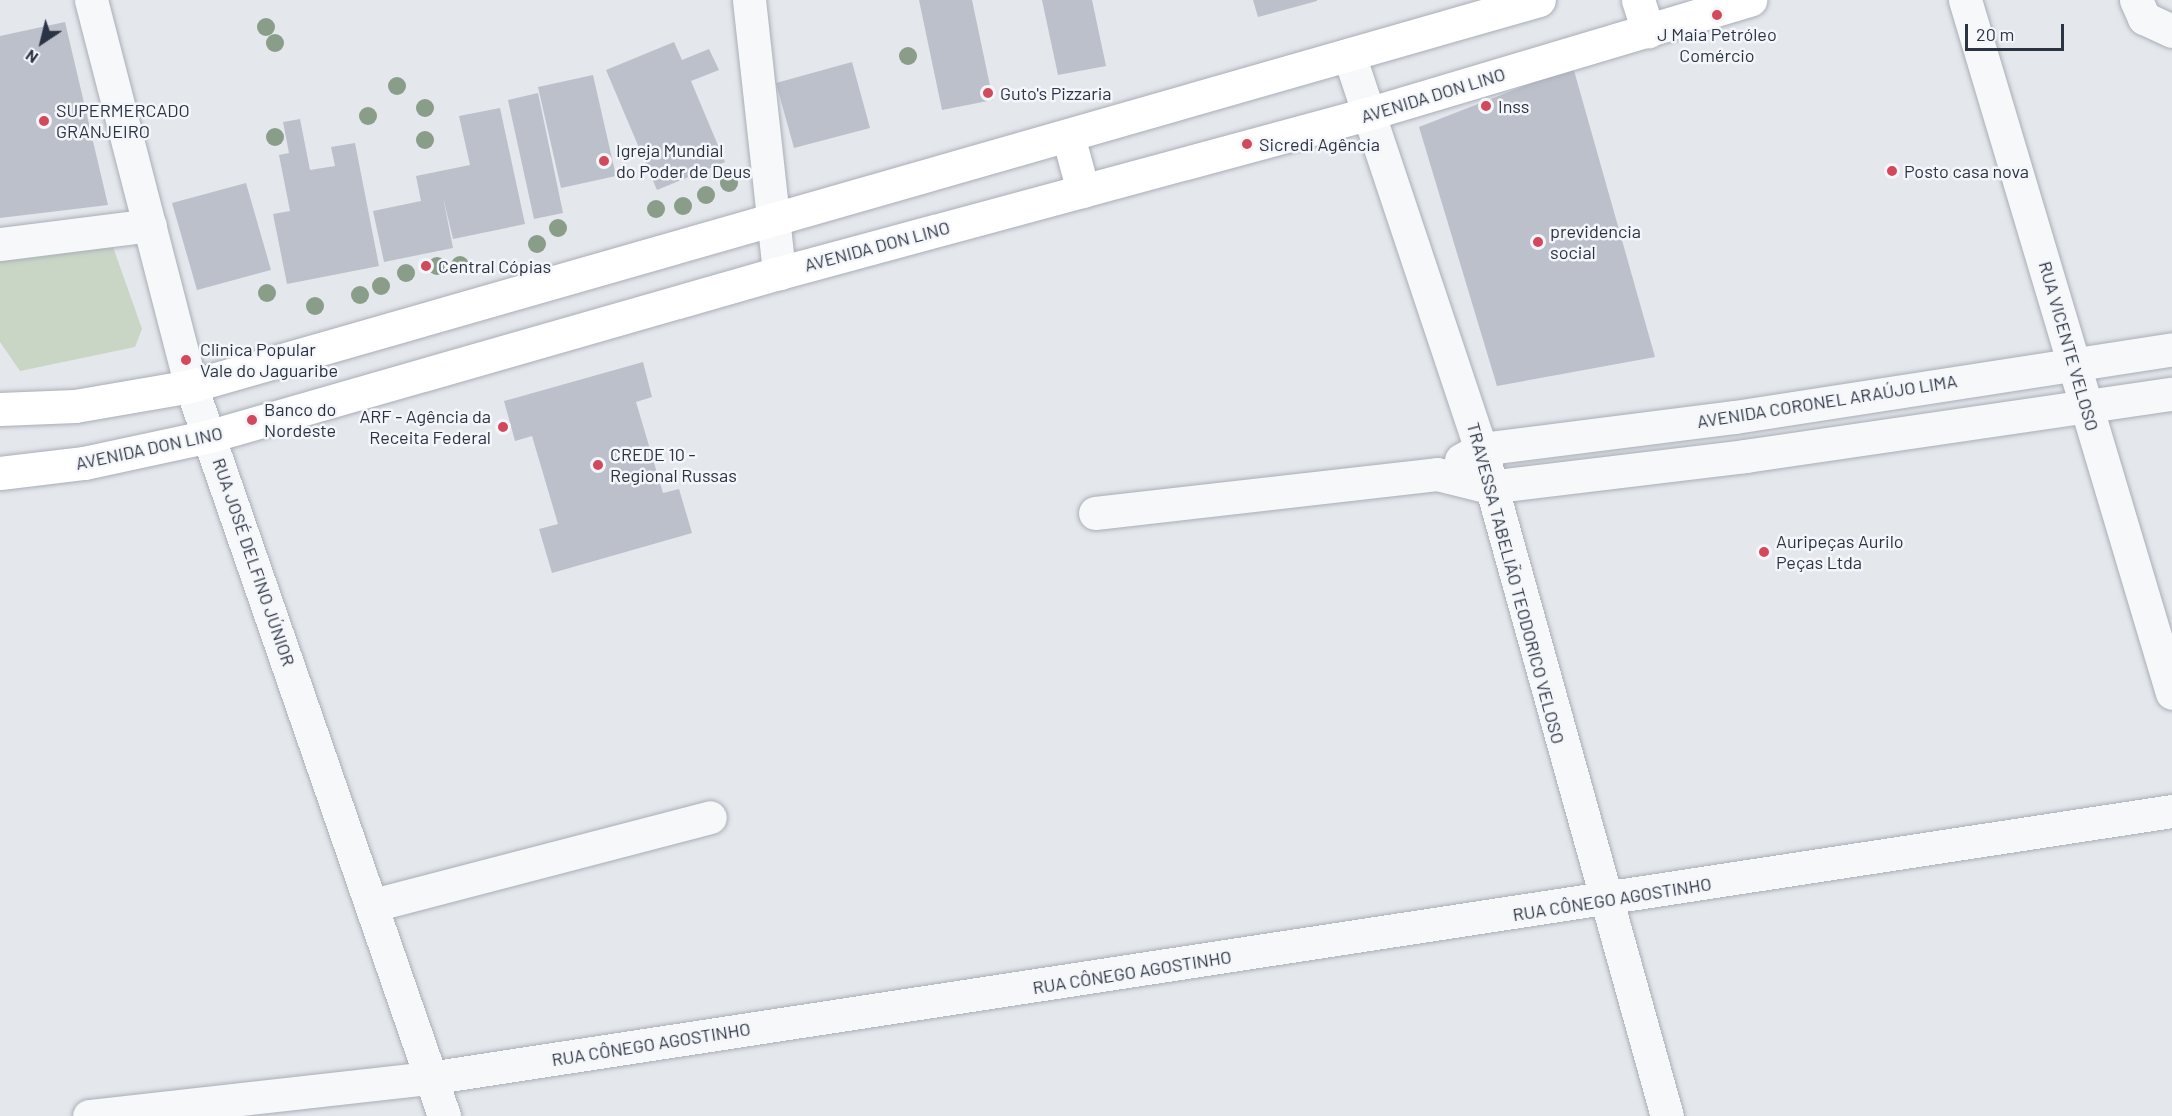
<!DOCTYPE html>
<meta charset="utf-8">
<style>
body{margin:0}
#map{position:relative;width:2172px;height:1116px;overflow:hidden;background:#e4e7ec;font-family:Barlow,sans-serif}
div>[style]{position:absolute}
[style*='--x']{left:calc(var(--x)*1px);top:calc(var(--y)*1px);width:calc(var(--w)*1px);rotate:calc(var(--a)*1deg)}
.green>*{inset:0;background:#c9d6c5}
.building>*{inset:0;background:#bbc0ca}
.roads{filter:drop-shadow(0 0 2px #a9aeb7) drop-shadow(0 0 2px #a9aeb7)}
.minor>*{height:33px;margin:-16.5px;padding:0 16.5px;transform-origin:16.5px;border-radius:16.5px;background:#f7f8fa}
.major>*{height:33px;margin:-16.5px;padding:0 16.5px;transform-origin:16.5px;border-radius:16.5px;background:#fff}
.trees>*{width:18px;height:18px;margin:-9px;border-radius:50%;background:#899d89}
.dots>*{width:16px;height:16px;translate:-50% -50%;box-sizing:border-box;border:3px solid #f4f6f9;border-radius:50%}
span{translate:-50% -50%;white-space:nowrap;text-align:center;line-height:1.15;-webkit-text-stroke:5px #f4f6f9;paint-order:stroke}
.poi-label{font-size:18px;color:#2b3445}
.left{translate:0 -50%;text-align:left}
.right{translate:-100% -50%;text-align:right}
.street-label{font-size:18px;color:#2b3445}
.north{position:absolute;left:12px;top:12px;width:60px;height:60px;-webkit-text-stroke:4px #f4f6f9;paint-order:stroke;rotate:215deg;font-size:16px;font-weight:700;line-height:24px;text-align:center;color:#2b3445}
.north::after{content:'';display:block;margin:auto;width:21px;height:27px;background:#2b3445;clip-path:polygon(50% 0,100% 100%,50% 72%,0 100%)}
.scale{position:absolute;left:1965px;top:24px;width:99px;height:27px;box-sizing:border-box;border:3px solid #2b3445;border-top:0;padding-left:8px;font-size:18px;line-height:21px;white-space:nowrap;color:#2b3445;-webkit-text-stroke:4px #f4f6f9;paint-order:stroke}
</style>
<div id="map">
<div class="green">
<div style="clip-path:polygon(112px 244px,142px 329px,135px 347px,20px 371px,0 342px,0 252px)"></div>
</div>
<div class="building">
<div style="clip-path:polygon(919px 0,972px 0,993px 100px,942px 110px)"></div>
<div style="clip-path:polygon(1042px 0,1092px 0,1106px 66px,1058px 75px)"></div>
<div style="clip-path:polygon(1253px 0,1317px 0,1317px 1px,1258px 17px)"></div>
<div style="clip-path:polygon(65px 22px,108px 205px,0 218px,0 36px)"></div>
<div style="clip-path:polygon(674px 42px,682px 60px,709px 49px,719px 70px,691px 81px,725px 162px,657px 190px,606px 70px)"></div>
<div style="clip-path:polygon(852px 62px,870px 128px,794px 148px,776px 83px)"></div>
<div style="clip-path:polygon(1573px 67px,1655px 357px,1497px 386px,1419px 127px)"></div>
<div style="clip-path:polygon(593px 75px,616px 176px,561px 188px,538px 87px)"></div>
<div style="clip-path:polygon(538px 93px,563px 213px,534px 219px,508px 100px)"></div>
<div style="clip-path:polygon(500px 108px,525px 224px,453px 239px,443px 197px,453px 248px,384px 262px,373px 211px,421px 201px,416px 176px,470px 165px,459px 116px)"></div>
<div style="clip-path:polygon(300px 119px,310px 170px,335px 166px,331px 147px,355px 143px,379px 266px,287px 284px,273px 214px,290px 211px,279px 155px,289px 153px,283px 122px)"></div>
<div style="clip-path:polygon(246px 183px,271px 270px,197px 290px,172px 203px)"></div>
<div style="clip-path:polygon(643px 362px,652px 397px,636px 402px,663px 493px,679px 489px,692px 533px,552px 573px,539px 529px,558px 524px,532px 436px,515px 441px,504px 401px)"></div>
</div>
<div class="roads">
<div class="minor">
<div style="--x:91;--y:0;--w:399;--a:75.5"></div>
<div style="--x:191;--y:386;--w:773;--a:70.88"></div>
<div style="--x:749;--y:0;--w:275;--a:83.7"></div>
<div style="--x:1965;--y:0;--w:723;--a:73.37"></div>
<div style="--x:2136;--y:0;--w:20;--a:66"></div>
<div style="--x:2144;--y:18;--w:31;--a:25"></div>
<div style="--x:1349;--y:55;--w:416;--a:71.5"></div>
<div style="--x:1481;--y:449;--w:692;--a:74.42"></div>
<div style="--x:0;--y:244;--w:151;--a:-7.2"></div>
<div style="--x:1461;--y:460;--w:23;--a:-29"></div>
<div style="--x:1481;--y:449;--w:256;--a:-7.2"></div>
<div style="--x:1735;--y:417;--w:442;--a:-8.8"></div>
<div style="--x:1095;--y:513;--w:344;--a:-6.5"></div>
<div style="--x:1437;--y:474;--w:54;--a:14"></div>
<div style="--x:1489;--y:487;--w:258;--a:-6.9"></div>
<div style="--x:1745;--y:456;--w:431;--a:-8.3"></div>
<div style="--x:373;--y:905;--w:348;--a:-14.6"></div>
<div style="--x:89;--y:1116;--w:342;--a:-6.4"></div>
<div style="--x:429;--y:1078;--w:1763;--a:-8.71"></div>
</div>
<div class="major">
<div style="--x:1638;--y:0;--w:33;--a:72"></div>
<div style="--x:1068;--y:136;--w:57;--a:74.7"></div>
<div style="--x:0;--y:409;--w:75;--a:-2.3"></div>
<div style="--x:75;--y:406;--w:118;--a:-9.8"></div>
<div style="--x:191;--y:386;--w:1402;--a:-15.98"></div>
<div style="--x:0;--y:473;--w:85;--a:-6.8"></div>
<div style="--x:84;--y:463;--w:129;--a:-12.1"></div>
<div style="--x:210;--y:436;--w:592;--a:-15.99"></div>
<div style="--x:779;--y:273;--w:609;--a:-15.13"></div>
<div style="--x:1367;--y:114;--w:400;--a:-16.6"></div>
</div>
</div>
<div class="trees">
<div style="left:266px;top:27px"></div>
<div style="left:275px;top:43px"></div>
<div style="left:908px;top:56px"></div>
<div style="left:397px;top:86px"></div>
<div style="left:425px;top:108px"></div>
<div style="left:368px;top:116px"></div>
<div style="left:275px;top:137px"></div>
<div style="left:425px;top:140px"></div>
<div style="left:729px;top:183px"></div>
<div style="left:706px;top:195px"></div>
<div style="left:683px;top:206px"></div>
<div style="left:656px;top:209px"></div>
<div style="left:558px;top:228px"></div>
<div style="left:537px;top:244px"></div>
<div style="left:460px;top:265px"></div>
<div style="left:437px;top:266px"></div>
<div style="left:406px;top:273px"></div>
<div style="left:381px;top:286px"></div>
<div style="left:267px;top:293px"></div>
<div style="left:360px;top:295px"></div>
<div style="left:315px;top:306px"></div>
</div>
<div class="dots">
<div style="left:1717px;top:15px;background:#d1495b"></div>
<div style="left:988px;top:93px;background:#d1495b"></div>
<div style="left:1486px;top:106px;background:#d1495b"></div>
<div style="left:44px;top:121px;background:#d1495b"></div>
<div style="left:1247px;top:144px;background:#d1495b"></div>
<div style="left:604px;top:161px;background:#d1495b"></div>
<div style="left:1892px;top:171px;background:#d1495b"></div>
<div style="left:1538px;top:242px;background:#d1495b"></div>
<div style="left:426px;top:266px;background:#d1495b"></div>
<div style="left:186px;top:360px;background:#d1495b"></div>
<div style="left:252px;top:420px;background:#d1495b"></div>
<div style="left:503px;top:427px;background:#d1495b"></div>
<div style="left:598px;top:465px;background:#d1495b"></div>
<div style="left:1764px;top:552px;background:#d1495b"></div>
</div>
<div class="poi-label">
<span style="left:1717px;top:45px">J Maia Petróleo<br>Comércio</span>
<span class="left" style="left:1000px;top:93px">Guto's Pizzaria</span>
<span class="left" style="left:1498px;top:106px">Inss</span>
<span class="left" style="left:56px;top:121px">SUPERMERCADO<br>GRANJEIRO</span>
<span class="left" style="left:1259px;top:144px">Sicredi Agência</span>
<span class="left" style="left:616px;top:161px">Igreja Mundial<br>do Poder de Deus</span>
<span class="left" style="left:1904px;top:171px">Posto casa nova</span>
<span class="left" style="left:1550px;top:242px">previdencia<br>social</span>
<span class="left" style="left:438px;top:266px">Central Cópias</span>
<span class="left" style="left:200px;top:360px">Clinica Popular<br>Vale do Jaguaribe</span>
<span class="left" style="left:264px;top:420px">Banco do<br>Nordeste</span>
<span class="right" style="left:491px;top:427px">ARF - Agência da<br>Receita Federal</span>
<span class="left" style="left:610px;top:465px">CREDE 10 -<br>Regional Russas</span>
<span class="left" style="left:1776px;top:552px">Auripeças Aurilo<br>Peças Ltda</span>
</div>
<div class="street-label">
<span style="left:1433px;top:95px;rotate:-17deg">AVENIDA DON LINO</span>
<span style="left:877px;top:246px;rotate:-15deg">AVENIDA DON LINO</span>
<span style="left:2069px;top:346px;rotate:74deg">RUA VICENTE VELOSO</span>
<span style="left:1827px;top:401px;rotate:-9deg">AVENIDA CORONEL ARAÚJO LIMA</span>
<span style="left:149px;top:448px;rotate:-12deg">AVENIDA DON LINO</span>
<span style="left:254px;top:562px;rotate:71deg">RUA JOSÉ DELFINO JÚNIOR</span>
<span style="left:1516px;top:583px;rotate:75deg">TRAVESSA TABELIÃO TEODORICO VELOSO</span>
<span style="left:1612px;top:899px;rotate:-9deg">RUA CÔNEGO AGOSTINHO</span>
<span style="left:1132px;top:972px;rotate:-9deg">RUA CÔNEGO AGOSTINHO</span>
<span style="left:651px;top:1044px;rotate:-9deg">RUA CÔNEGO AGOSTINHO</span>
</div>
<div class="north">N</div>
<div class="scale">20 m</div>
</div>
